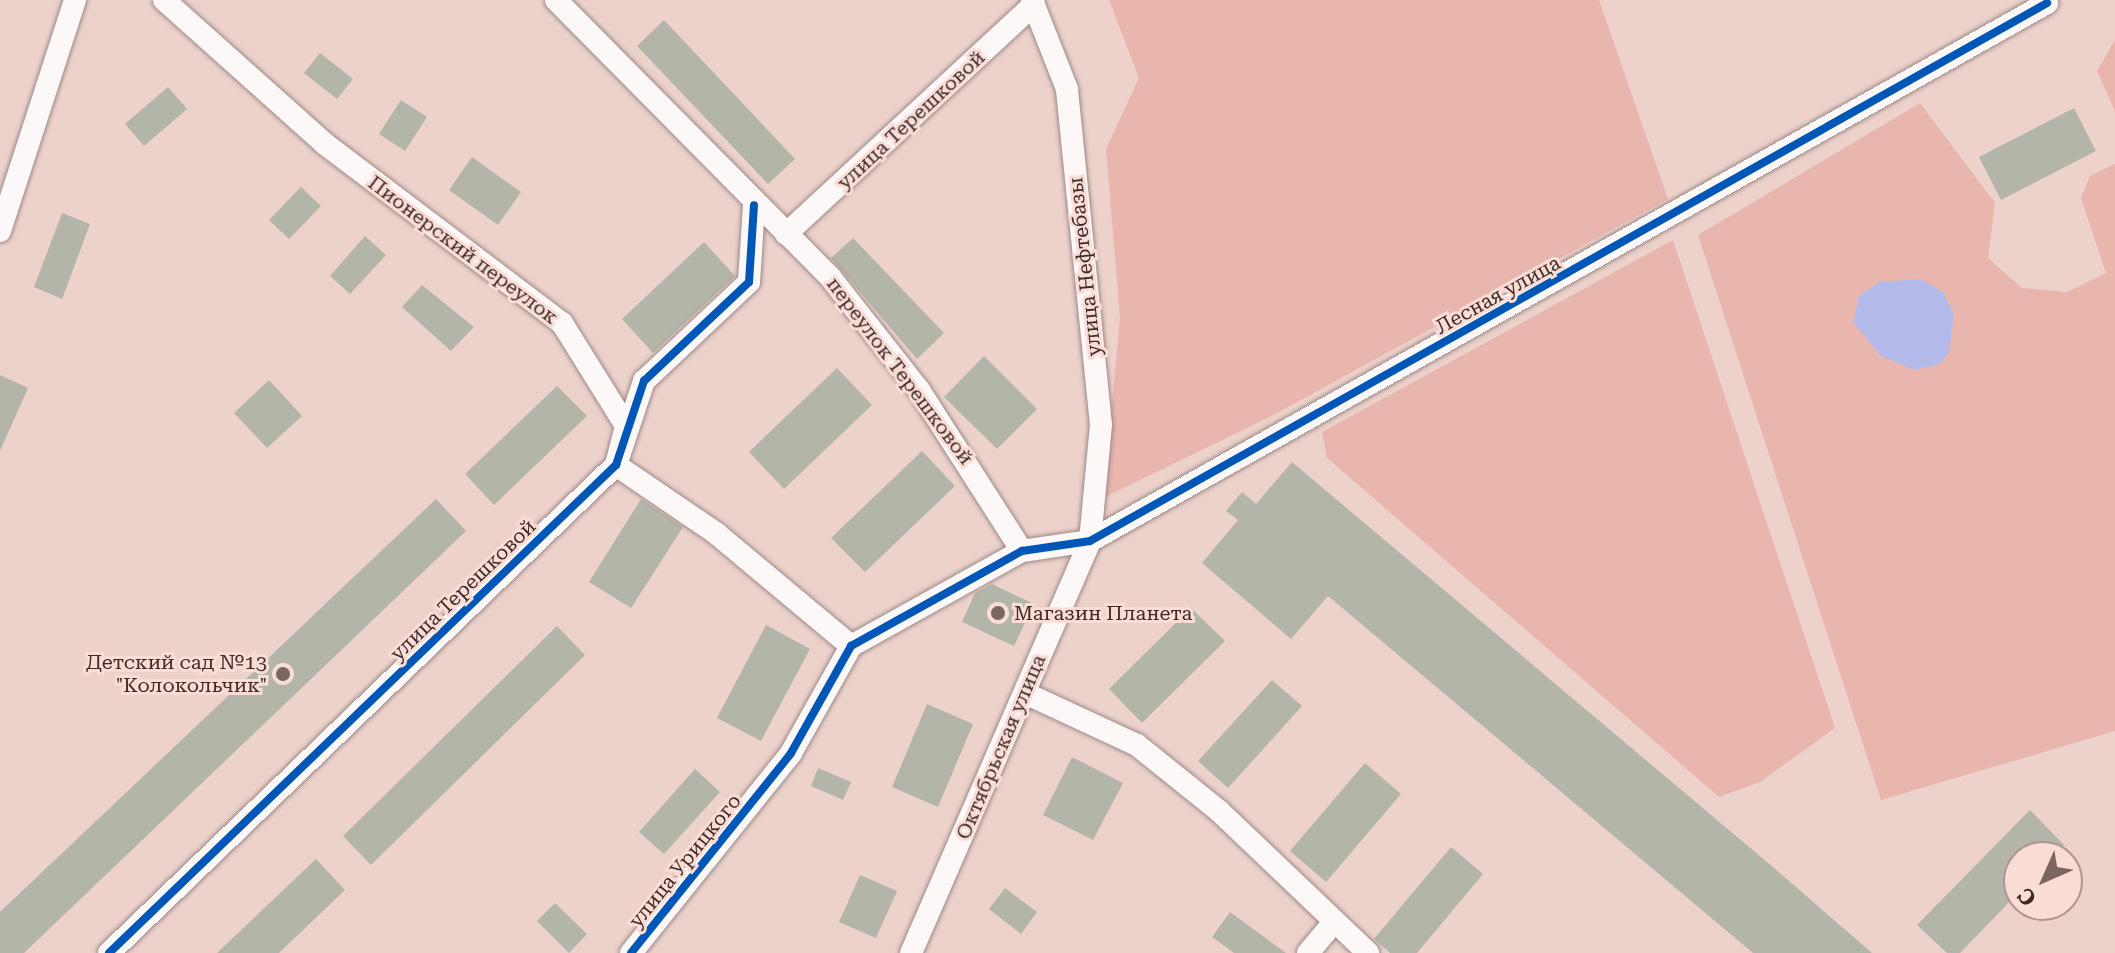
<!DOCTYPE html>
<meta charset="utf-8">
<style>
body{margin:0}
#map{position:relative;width:2115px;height:953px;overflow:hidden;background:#edd2cc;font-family:"Roboto Serif",serif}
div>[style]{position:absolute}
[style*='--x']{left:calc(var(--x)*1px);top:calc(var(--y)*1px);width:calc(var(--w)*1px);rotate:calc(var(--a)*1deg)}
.green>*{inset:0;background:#e9b6ad}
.water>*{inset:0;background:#b3baea}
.building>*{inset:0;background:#b3b5a8}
.roads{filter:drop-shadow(0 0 2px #9e8a86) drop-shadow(0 0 2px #9e8a86)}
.street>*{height:22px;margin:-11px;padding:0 11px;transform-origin:11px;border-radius:11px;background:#fcf8f7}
.cycleway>*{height:8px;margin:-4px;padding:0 4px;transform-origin:4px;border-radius:4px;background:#0057b8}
.dots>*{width:22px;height:22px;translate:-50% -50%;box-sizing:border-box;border:4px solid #fadcd6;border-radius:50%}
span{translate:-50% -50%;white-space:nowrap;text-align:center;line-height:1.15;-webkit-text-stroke:6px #fadcd6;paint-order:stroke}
.street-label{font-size:20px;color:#3d2b27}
.poi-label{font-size:20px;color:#3d2b27}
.left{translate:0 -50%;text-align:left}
.right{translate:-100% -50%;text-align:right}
.north{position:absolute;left:2003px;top:841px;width:80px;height:80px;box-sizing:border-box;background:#fadcd6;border:2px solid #ae9590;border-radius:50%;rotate:225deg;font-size:22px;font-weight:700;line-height:32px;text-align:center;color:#3d2b27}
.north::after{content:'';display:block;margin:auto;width:28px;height:36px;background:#7b6561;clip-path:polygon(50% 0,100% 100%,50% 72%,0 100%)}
</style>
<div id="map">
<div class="green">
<div style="clip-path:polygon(1109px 0,1599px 0,1668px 199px,1268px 418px,1103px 498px,1120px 318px,1106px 149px,1139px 78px)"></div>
<div style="clip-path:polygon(2115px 40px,2115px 111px,2097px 71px)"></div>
<div style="clip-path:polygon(1920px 103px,1995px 203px,1988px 258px,2022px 288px,2067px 292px,2106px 273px,2081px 198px,2090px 176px,2115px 164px,2115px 731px,1881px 800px,1698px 235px)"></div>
<div style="clip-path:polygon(1673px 240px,1835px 728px,1760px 782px,1719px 797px,1327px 458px,1322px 432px)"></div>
</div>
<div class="water">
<div style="clip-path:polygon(1921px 279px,1944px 293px,1954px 315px,1949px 352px,1940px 364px,1914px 370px,1881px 356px,1853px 322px,1859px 296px,1879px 282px)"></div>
</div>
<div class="building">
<div style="clip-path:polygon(664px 20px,795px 159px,768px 184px,637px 46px)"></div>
<div style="clip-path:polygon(320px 53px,353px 79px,337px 99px,304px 73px)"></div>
<div style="clip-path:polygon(168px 87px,187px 109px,144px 146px,125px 124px)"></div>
<div style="clip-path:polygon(401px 100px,427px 117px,405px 151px,379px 134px)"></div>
<div style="clip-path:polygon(2074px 108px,2096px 151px,2001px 200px,1979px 157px)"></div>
<div style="clip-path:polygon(472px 157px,521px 192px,498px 225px,449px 190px)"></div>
<div style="clip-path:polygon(301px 187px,321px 206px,289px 239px,269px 220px)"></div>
<div style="clip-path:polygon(62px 213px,90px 224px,62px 299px,34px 287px)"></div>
<div style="clip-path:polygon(365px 236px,386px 255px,350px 294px,330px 276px)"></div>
<div style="clip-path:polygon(853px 238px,944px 333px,917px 359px,831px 258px)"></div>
<div style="clip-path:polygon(704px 242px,735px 276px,653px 353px,622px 319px)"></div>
<div style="clip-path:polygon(422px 285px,474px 327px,451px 351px,402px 307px)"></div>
<div style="clip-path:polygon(984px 356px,1037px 409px,997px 449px,944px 397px)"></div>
<div style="clip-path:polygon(837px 368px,872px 405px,784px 489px,749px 452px)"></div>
<div style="clip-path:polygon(0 375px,28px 388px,0 451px)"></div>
<div style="clip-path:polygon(269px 380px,302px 416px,267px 448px,234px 413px)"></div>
<div style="clip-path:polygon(557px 386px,587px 416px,494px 505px,465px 474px)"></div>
<div style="clip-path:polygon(922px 451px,955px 486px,865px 572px,831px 538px)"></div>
<div style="clip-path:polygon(1292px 462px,1774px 868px,1872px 953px,1753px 953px,1328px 596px,1291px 639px,1202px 563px,1238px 520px,1226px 511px,1242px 492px,1256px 504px)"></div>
<div style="clip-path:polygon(436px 499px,466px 531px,24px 953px,0 953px,0 912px)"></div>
<div style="clip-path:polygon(641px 499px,683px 527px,631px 608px,589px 582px)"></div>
<div style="clip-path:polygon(992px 584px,1034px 604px,1014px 646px,962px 622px,975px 593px)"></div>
<div style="clip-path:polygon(1191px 608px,1225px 641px,1142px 723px,1109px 689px)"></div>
<div style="clip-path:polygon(766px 625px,810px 649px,761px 741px,717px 718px)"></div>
<div style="clip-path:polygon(557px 626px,585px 655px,371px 865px,343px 836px)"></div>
<div style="clip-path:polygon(1272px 680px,1302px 706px,1228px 788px,1198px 761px)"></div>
<div style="clip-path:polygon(927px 704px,973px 724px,938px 807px,892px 787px)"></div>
<div style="clip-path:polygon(1072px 757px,1123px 783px,1093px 840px,1043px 815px)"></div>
<div style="clip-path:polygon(1365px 763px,1401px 794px,1326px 882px,1290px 851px)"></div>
<div style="clip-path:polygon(818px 768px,851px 782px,843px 800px,811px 786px)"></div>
<div style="clip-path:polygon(695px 769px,720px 792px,664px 854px,639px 832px)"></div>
<div style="clip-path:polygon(2030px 810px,2064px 845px,2053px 857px,2019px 857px,2019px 892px,1960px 953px,1947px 953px,1917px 925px)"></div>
<div style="clip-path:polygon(1451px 847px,1483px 874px,1417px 953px,1390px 953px,1374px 939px)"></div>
<div style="clip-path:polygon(316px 859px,345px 890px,279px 953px,217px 953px)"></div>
<div style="clip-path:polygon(860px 875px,897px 891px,876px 938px,839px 922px)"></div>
<div style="clip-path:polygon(1005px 888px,1037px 912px,1021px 934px,989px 909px)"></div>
<div style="clip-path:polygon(555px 903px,587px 934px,569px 953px,537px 921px)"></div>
<div style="clip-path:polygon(1230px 912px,1286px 953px,1234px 953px,1212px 937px)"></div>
</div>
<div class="roads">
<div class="street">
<div style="--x:164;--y:0;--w:216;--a:41.8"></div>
<div style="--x:325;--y:144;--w:297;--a:37.1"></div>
<div style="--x:562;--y:323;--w:121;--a:58.1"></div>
<div style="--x:626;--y:426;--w:40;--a:104.4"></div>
<div style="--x:616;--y:465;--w:122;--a:34.3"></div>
<div style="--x:717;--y:534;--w:175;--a:39.9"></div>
<div style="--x:556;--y:0;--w:390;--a:45.3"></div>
<div style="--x:830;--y:277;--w:144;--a:51.8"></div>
<div style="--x:919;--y:390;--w:191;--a:57.4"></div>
<div style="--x:0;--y:231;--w:243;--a:-72"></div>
<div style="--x:786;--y:234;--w:338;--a:-42.8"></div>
<div style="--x:1025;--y:693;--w:123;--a:24.9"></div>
<div style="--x:1137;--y:745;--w:105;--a:38.8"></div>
<div style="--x:1219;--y:811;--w:206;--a:43.6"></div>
<div style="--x:109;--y:953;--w:704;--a:-43.91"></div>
<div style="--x:616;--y:465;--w:89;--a:-71.6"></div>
<div style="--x:644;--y:381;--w:144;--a:-43.3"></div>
<div style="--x:749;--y:282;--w:77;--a:-86.3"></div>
<div style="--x:631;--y:953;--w:256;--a:-51.3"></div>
<div style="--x:791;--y:753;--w:123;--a:-60.7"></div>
<div style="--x:851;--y:646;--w:196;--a:-29.1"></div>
<div style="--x:1022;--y:551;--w:69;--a:-8.4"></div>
<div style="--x:1090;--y:541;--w:1098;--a:-29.34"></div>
<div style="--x:911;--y:953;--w:449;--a:-66.5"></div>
<div style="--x:1090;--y:541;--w:117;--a:-84.6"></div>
<div style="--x:1101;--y:425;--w:338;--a:-95.8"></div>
<div style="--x:1067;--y:89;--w:96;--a:-111.5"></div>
<div style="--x:1308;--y:953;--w:39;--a:-50"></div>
</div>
</div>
<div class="cycleway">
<div style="--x:109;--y:953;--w:704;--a:-43.91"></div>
<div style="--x:616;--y:465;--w:89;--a:-71.6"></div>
<div style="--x:644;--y:381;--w:144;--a:-43.3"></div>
<div style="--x:749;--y:282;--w:77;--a:-86.3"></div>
<div style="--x:631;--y:953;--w:256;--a:-51.3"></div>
<div style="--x:791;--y:753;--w:123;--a:-60.7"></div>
<div style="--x:851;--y:646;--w:196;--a:-29.1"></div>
<div style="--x:1022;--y:551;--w:69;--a:-8.4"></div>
<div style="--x:1090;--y:541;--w:1098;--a:-29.34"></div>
</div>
<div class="dots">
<div style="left:998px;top:613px;background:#7b6561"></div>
<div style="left:283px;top:674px;background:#7b6561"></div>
</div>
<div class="street-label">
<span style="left:911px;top:120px;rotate:-43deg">улица Терешковой</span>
<span style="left:463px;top:250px;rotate:37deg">Пионерский переулок</span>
<span style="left:1085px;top:267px;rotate:-96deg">улица Нефтебазы</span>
<span style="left:1498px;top:295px;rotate:-29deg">Лесная улица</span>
<span style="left:900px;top:371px;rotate:53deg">переулок Терешковой</span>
<span style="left:463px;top:590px;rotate:-44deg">улица Терешковой</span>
<span style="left:1001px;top:747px;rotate:-67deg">Октябрьская улица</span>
<span style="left:685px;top:861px;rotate:-51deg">улица Урицкого</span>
</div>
<div class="poi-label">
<span class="left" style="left:1014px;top:613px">Магазин Планета</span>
<span class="right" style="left:267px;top:674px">Детский сад №13<br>"Колокольчик"</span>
</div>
<div class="north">С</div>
</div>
